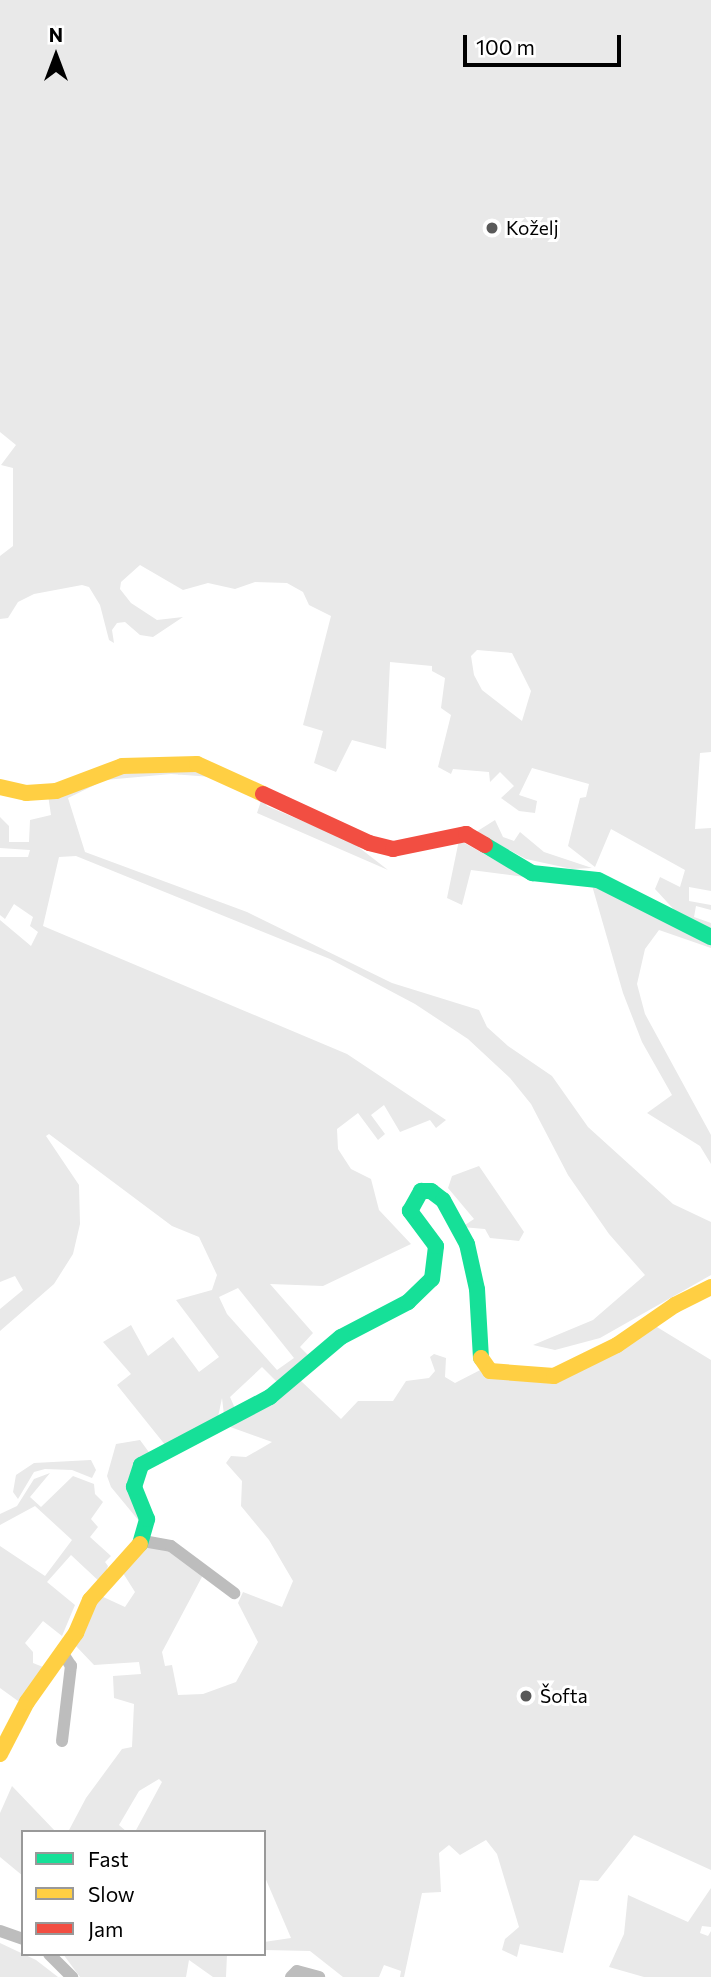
<!DOCTYPE html>
<meta charset="utf-8">
<style>
body{margin:0}
#map{position:relative;width:711px;height:1977px;overflow:hidden;background:#fff;font-family:Commissioner,sans-serif}
div>[style]{position:absolute}
[style*='--x']{left:calc(var(--x)*1px);top:calc(var(--y)*1px);width:calc(var(--w)*1px);rotate:calc(var(--a)*1deg)}
.green>*{inset:0;background:#e9e9e9}
.street>*{height:12px;margin:-6px;padding:0 6px;transform-origin:6px;border-radius:6px;background:#bdbdbd}
.fast>*{height:16px;margin:-8px;padding:0 8px;transform-origin:8px;border-radius:8px;background:#16e098}
.slow>*{height:16px;margin:-8px;padding:0 8px;transform-origin:8px;border-radius:8px;background:#ffcf43}
.jam>*{height:16px;margin:-8px;padding:0 8px;transform-origin:8px;border-radius:8px;background:#f24e42}
.dots>*{width:19px;height:19px;translate:-50% -50%;box-sizing:border-box;border:4px solid #fff;border-radius:50%}
span{translate:-50% -50%;white-space:nowrap;text-align:center;line-height:1.15;-webkit-text-stroke:6px #fff;paint-order:stroke}
.poi-label{font-size:19px;color:#000}
.left{translate:0 -50%;text-align:left}
.legend{position:absolute;left:21px;top:1830px;width:245px;height:126px;box-sizing:border-box;background:#fff;border:2px solid #999;margin:0;padding:9px 12px;list-style:none;font-size:21px;color:#000}
.legend li{display:flex;align-items:center;gap:14px;height:35px}
.legend b{width:35px;border:2px solid #999}
.north{position:absolute;left:21px;top:21px;width:70px;height:70px;-webkit-text-stroke:5px #fff;paint-order:stroke;rotate:0deg;font-size:19px;font-weight:700;line-height:28px;text-align:center;color:#000}
.north::after{content:'';display:block;margin:auto;width:24px;height:32px;background:#000;clip-path:polygon(50% 0,100% 100%,50% 72%,0 100%)}
.scale{position:absolute;left:463px;top:35px;width:158px;height:32px;box-sizing:border-box;border:4px solid #000;border-top:0;padding-left:9px;font-size:21px;line-height:24px;white-space:nowrap;color:#000;-webkit-text-stroke:5px #fff;paint-order:stroke}
</style>
<div id="map">
<div class="green">
<div style="clip-path:polygon(evenodd,0 0,711px 0,711px 752px,700px 753px,695px 829px,711px 828px,711px 891px,689px 887px,689px 901px,711px 905px,711px 910px,696px 906px,694px 917px,711px 923px,711px 930px,679px 915px,655px 889px,660px 877px,680px 887px,685px 870px,611px 829px,595px 867px,568px 846px,580px 798px,586px 797px,589px 784px,532px 768px,519px 795px,537px 801px,535px 813px,519px 811px,501px 798px,514px 786px,500px 772px,490px 782px,489px 772px,453px 769px,451px 774px,438px 767px,451px 715px,441px 708px,445px 678px,432px 671px,432px 666px,390px 662px,386px 749px,352px 740px,336px 772px,314px 763px,323px 731px,303px 725px,331px 616px,309px 605px,303px 592px,287px 583px,255px 582px,235px 589px,208px 583px,183px 590px,140px 565px,121px 582px,120px 589px,131px 603px,157px 620px,183px 617px,153px 637px,140px 635px,125px 622px,117px 623px,112px 630px,114px 643px,109px 640px,100px 605px,89px 587px,82px 585px,34px 594px,18px 602px,8px 618px,0 619px,0 556px,13px 546px,13px 468px,1px 465px,16px 445px,0 432px,0 0,477px 650px,512px 653px,531px 691px,522px 721px,482px 690px,474px 675px,471px 656px,477px 650px)"></div>
<div style="clip-path:polygon(evenodd,177px 766px,212px 777px,171px 774px,105px 780px,68px 798px,85px 852px,247px 912px,392px 983px,479px 1010px,487px 1027px,508px 1046px,552px 1076px,588px 1127px,673px 1204px,711px 1222px,711px 1275px,600px 1338px,555px 1350px,533px 1345px,593px 1320px,645px 1275px,609px 1234px,568px 1175px,531px 1104px,510px 1078px,468px 1039px,415px 1004px,330px 959px,76px 856px,59px 857px,43px 926px,347px 1054px,446px 1120px,436px 1128px,430px 1120px,400px 1132px,384px 1105px,371px 1115px,385px 1134px,378px 1140px,358px 1113px,337px 1129px,338px 1149px,351px 1169px,371px 1179px,379px 1210px,411px 1244px,323px 1286px,270px 1284px,313px 1333px,300px 1347px,311px 1358px,278px 1383px,262px 1367px,230px 1397px,237px 1413px,224px 1415px,222px 1398px,218px 1417px,166px 1446px,117px 1385px,131px 1374px,103px 1342px,131px 1325px,148px 1356px,173px 1337px,199px 1372px,219px 1357px,176px 1300px,212px 1290px,217px 1275px,199px 1237px,172px 1226px,49px 1134px,46px 1136px,79px 1185px,80px 1224px,73px 1254px,54px 1284px,0 1331px,0 1309px,23px 1290px,15px 1276px,0 1282px,0 920px,31px 946px,38px 932px,30px 926px,33px 917px,14px 904px,5px 919px,0 915px,0 857px,28px 857px,30px 850px,0 848px,0 817px,9px 826px,9px 842px,29px 842px,30px 820px,51px 815px,48px 795px,94px 778px,177px 766px,238px 1288px,294px 1358px,277px 1370px,227px 1314px,219px 1297px,238px 1288px)"></div>
<div style="clip-path:polygon(262px 798px,267px 806px,352px 842px,388px 870px,257px 813px)"></div>
<div style="clip-path:polygon(495px 820px,503px 837px,514px 841px,520px 832px,544px 852px,592px 868px,572px 869px,526px 859px,476px 832px)"></div>
<div style="clip-path:polygon(459px 840px,525px 877px,471px 870px,462px 905px,447px 898px)"></div>
<div style="clip-path:polygon(591px 882px,711px 942px,711px 948px,659px 930px,645px 949px,637px 984px,645px 1014px,711px 1135px,711px 1164px,700px 1146px,647px 1113px,672px 1095px,642px 1042px,623px 993px)"></div>
<div style="clip-path:polygon(479px 1166px,524px 1232px,519px 1241px,490px 1238px,485px 1229px,462px 1227px,474px 1219px,448px 1188px,452px 1176px)"></div>
<div style="clip-path:polygon(652px 1324px,711px 1360px,711px 1870px,634px 1835px,598px 1881px,580px 1880px,563px 1953px,520px 1944px,517px 1957px,502px 1950px,505px 1939px,519px 1927px,497px 1854px,486px 1840px,460px 1855px,449px 1845px,439px 1853px,441px 1892px,422px 1893px,404px 1977px,400px 1977px,401px 1971px,384px 1965px,379px 1977px,343px 1977px,310px 1951px,264px 1950px,264px 1942px,291px 1938px,264px 1875px,264px 1832px,135px 1832px,162px 1782px,159px 1779px,139px 1791px,119px 1825px,127px 1832px,68px 1832px,86px 1798px,122px 1749px,132px 1747px,134px 1704px,114px 1698px,113px 1676px,141px 1674px,139px 1662px,94px 1665px,74px 1644px,99px 1595px,125px 1607px,135px 1592px,123px 1573px,145px 1547px,164px 1545px,203px 1575px,162px 1652px,165px 1666px,172px 1665px,178px 1695px,203px 1694px,236px 1682px,258px 1642px,238px 1603px,243px 1592px,282px 1607px,293px 1581px,269px 1540px,241px 1506px,242px 1481px,226px 1463px,231px 1456px,246px 1457px,272px 1442px,222px 1424px,300px 1380px,341px 1419px,358px 1401px,393px 1401px,406px 1381px,429px 1378px,435px 1371px,430px 1357px,434px 1354px,446px 1358px,445px 1377px,455px 1383px,488px 1366px,560px 1372px)"></div>
<div style="clip-path:polygon(140px 1440px,151px 1455px,140px 1463px,144px 1527px,111px 1487px,107px 1476px,116px 1444px)"></div>
<div style="clip-path:polygon(91px 1460px,96px 1470px,92px 1478px,72px 1470px,45px 1469px,34px 1472px,18px 1499px,13px 1492px,16px 1475px,34px 1463px)"></div>
<div style="clip-path:polygon(50px 1473px,30px 1497px,41px 1507px,73px 1476px,94px 1484px,95px 1494px,103px 1502px,91px 1519px,98px 1527px,90px 1537px,111px 1556px,105px 1562px,108px 1566px,102px 1584px,71px 1555px,47px 1582px,75px 1605px,62px 1636px,43px 1621px,25px 1643px,33px 1652px,33px 1663px,43px 1667px,25px 1701px,18px 1701px,0 1688px,0 1546px,45px 1576px,72px 1540px,35px 1506px,0 1525px,0 1514px,17px 1506px,34px 1479px)"></div>
<div style="clip-path:polygon(12px 1786px,56px 1832px,23px 1832px,23px 1876px,0 1857px,0 1813px)"></div>
<div style="clip-path:polygon(711px 1888px,711px 1927px,702px 1926px,700px 1933px,708px 1936px,711px 1931px,711px 1977px,644px 1977px,609px 1967px,624px 1934px,628px 1895px,688px 1922px)"></div>
<div style="clip-path:polygon(0 1943px,36px 1960px,58px 1977px,0 1977px)"></div>
<div style="clip-path:polygon(63px 1954px,227px 1954px,226px 1977px,213px 1977px,189px 1960px,186px 1977px,80px 1977px)"></div>
</div>
<div class="street">
<div style="--x:143;--y:1541;--w:28;--a:10"></div>
<div style="--x:171;--y:1546;--w:79;--a:36.7"></div>
<div style="--x:62;--y:1741;--w:76;--a:-83.2"></div>
<div style="--x:71;--y:1666;--w:17;--a:-123"></div>
<div style="--x:0;--y:1931;--w:24;--a:19"></div>
<div style="--x:49;--y:1954;--w:33;--a:45"></div>
<div style="--x:291;--y:1977;--w:8;--a:-45"></div>
<div style="--x:297;--y:1971;--w:23;--a:15"></div>
</div>
<div class="fast">
<div style="--x:485;--y:845;--w:55;--a:30.8"></div>
<div style="--x:532;--y:873;--w:66;--a:6.1"></div>
<div style="--x:598;--y:880;--w:127;--a:26.8"></div>
<div style="--x:140;--y:1544;--w:26;--a:-74"></div>
<div style="--x:147;--y:1519;--w:35;--a:-112"></div>
<div style="--x:134;--y:1487;--w:23;--a:-72"></div>
<div style="--x:141;--y:1465;--w:146;--a:-27.8"></div>
<div style="--x:270;--y:1397;--w:93;--a:-40.2"></div>
<div style="--x:341;--y:1337;--w:76;--a:-27.6"></div>
<div style="--x:408;--y:1302;--w:33;--a:-44"></div>
<div style="--x:432;--y:1279;--w:33;--a:-83"></div>
<div style="--x:436;--y:1246;--w:44;--a:-126.6"></div>
<div style="--x:410;--y:1211;--w:23;--a:-61"></div>
<div style="--x:421;--y:1191;--w:10;--a:0"></div>
<div style="--x:431;--y:1191;--w:15;--a:37"></div>
<div style="--x:443;--y:1200;--w:50;--a:61.4"></div>
<div style="--x:467;--y:1244;--w:46;--a:77.5"></div>
<div style="--x:477;--y:1289;--w:69;--a:86.7"></div>
</div>
<div class="slow">
<div style="--x:0;--y:787;--w:27;--a:13"></div>
<div style="--x:26;--y:793;--w:30;--a:-4"></div>
<div style="--x:56;--y:791;--w:71;--a:-20.7"></div>
<div style="--x:122;--y:766;--w:75;--a:-1.5"></div>
<div style="--x:197;--y:764;--w:72;--a:24.4"></div>
<div style="--x:481;--y:1358;--w:16;--a:55"></div>
<div style="--x:490;--y:1371;--w:64;--a:4.5"></div>
<div style="--x:554;--y:1376;--w:70;--a:-26.2"></div>
<div style="--x:617;--y:1345;--w:70;--a:-34.6"></div>
<div style="--x:675;--y:1305;--w:40;--a:-26.6"></div>
<div style="--x:0;--y:1754;--w:59;--a:-62.6"></div>
<div style="--x:27;--y:1702;--w:85;--a:-54.6"></div>
<div style="--x:76;--y:1633;--w:36;--a:-67"></div>
<div style="--x:90;--y:1600;--w:75;--a:-48.2"></div>
</div>
<div class="jam">
<div style="--x:263;--y:794;--w:117;--a:24.8"></div>
<div style="--x:369;--y:843;--w:25;--a:14"></div>
<div style="--x:393;--y:849;--w:75;--a:-11.6"></div>
<div style="--x:466;--y:834;--w:22;--a:30"></div>
</div>
<div class="dots">
<div style="left:492px;top:228px;background:#595959"></div>
<div style="left:526px;top:1696px;background:#595959"></div>
</div>
<div class="poi-label">
<span class="left" style="left:506px;top:228px">Koželj</span>
<span class="left" style="left:540px;top:1696px">Šofta</span>
</div>
<ul class="legend">
<li><b style="height:9px;background:#16e098"></b>Fast</li>
<li><b style="height:9px;background:#ffcf43"></b>Slow</li>
<li><b style="height:9px;background:#f24e42"></b>Jam</li>
</ul>
<div class="north">N</div>
<div class="scale">100 m</div>
</div>
